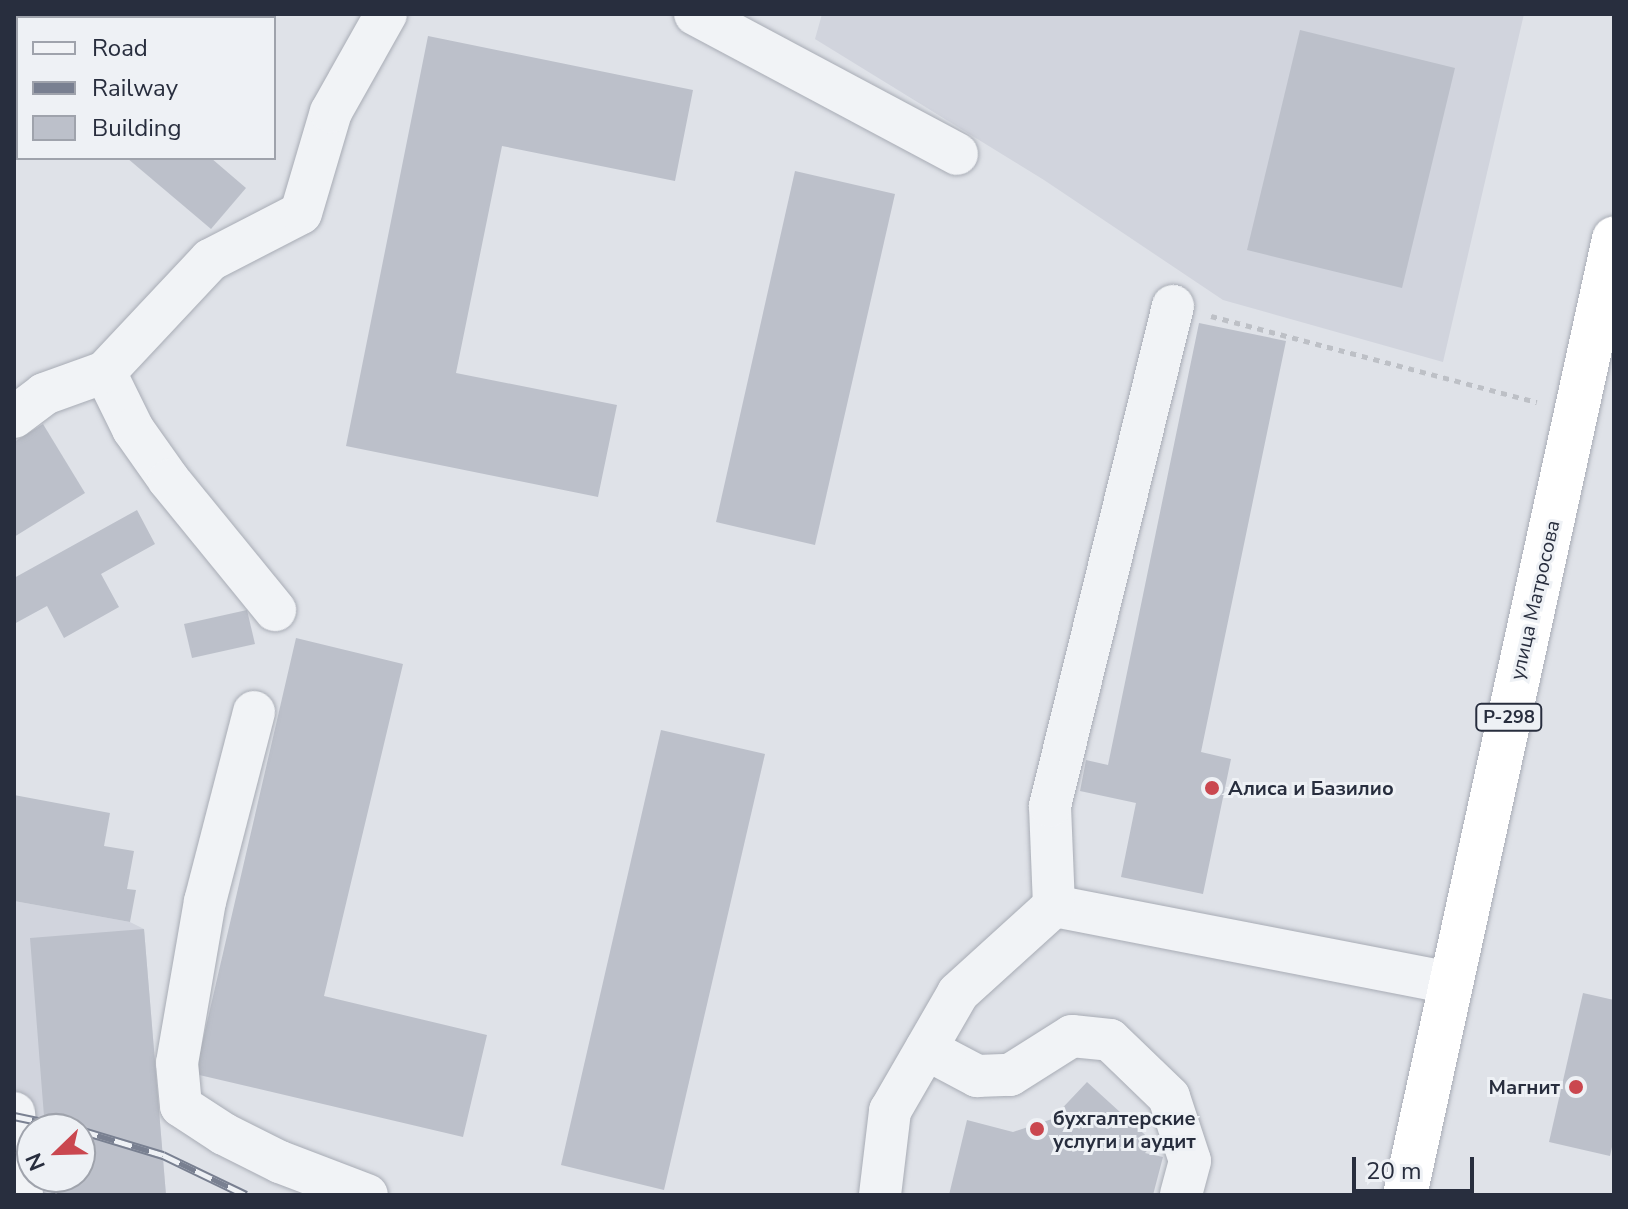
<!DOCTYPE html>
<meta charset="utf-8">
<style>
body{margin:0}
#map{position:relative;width:1628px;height:1209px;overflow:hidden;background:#dfe2e8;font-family:"Nunito Sans",sans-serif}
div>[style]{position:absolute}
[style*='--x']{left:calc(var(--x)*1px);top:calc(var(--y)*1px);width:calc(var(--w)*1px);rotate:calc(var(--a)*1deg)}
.built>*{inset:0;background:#d1d4dd}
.building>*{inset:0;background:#bcc0ca}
.path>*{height:5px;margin-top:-2.5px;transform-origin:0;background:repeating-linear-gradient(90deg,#bdc0c6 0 6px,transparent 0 12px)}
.roads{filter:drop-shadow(0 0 2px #a8acb5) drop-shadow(0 0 2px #a8acb5)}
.minor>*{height:42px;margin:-21px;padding:0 21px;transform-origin:21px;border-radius:21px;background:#f1f3f6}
.highway>*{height:44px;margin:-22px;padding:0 22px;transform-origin:22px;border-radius:22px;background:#fff}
.rail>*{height:9px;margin-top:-4.5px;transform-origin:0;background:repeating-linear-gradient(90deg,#eef1f5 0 18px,#798091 0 36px);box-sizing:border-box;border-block:2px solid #798091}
.dots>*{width:22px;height:22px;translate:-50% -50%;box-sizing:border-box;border:4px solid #eef1f5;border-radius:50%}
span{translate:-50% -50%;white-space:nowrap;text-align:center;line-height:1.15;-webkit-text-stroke:6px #eef1f5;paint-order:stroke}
.shield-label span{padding:2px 6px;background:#eef1f5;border:2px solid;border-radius:6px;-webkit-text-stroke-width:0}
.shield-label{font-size:18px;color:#282e3e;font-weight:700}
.street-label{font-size:20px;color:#282e3e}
.poi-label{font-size:20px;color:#282e3e;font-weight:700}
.left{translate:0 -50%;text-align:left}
.right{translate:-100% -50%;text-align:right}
.frame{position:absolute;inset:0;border:16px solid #282e3e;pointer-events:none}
.legend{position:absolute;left:16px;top:16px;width:260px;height:144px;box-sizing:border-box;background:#eef1f5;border:2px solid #9fa3ac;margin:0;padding:10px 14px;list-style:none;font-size:24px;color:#282e3e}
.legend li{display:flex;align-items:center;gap:16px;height:40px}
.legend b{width:40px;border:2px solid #9fa3ac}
.north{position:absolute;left:16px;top:1113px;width:80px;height:80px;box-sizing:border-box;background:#eef1f5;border:2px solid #9fa3ac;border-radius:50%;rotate:247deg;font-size:22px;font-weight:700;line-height:32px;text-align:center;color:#282e3e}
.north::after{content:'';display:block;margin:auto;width:28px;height:36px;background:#ca474f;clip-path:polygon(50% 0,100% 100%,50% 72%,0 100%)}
.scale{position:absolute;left:1352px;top:1157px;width:122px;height:36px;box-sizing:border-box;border:4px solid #282e3e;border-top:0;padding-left:10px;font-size:24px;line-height:28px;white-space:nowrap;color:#282e3e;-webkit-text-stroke:6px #eef1f5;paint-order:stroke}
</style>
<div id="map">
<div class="built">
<div style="clip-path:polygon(822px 14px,1524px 14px,1443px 362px,1223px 300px,1044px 180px,815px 39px)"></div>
<div style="clip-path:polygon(evenodd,14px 901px,130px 922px,144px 929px,166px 1195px,14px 1195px,14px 901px,32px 1129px,80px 1129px,80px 1177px,32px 1177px,32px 1129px)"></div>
</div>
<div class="building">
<div style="clip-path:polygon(1300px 30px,1455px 68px,1402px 288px,1247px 250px)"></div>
<div style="clip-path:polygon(428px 36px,693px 90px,675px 181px,502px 146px,456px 373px,617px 405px,598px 497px,346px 446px)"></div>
<div style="clip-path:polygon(127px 158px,211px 158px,246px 188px,211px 229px)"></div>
<div style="clip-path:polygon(795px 171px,895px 194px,815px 545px,716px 522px)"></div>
<div style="clip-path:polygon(1199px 323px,1286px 341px,1201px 752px,1231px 759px,1203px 894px,1121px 877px,1136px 803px,1080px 791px,1086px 760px,1108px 765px)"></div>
<div style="clip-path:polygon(43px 424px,85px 493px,14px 537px,14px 442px)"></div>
<div style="clip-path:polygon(137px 510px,155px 544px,101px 574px,119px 607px,64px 638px,47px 606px,14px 624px,14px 578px)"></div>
<div style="clip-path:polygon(247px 610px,255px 644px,192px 658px,184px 624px)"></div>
<div style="clip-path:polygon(296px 638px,403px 664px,324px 996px,487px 1035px,463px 1137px,195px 1074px)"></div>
<div style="clip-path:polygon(661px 730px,765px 754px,664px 1190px,561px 1165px)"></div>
<div style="clip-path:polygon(14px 795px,110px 813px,104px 846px,134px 851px,127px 889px,136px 890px,130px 922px,14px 901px)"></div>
<div style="clip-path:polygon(144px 929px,166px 1195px,51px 1195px,49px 1177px,80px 1177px,80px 1129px,45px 1129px,30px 938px)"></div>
<div style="clip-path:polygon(1583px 993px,1614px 1000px,1614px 1138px,1610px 1156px,1549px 1142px)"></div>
<div style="clip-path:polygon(1087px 1082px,1154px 1143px,1145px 1153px,1163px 1157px,1153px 1195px,949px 1195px,967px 1120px,1013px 1132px,1052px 1119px)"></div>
</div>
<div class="path">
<div style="--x:1211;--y:316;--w:337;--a:14.8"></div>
</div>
<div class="roads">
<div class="minor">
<div style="--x:695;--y:14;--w:297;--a:28.1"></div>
<div style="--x:105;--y:372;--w:64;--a:63.8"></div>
<div style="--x:133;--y:429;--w:62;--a:54.8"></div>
<div style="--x:169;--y:480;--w:168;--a:50.8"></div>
<div style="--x:14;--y:417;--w:38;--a:-37"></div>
<div style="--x:44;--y:394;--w:65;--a:-19.8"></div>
<div style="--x:105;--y:372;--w:154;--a:-46.8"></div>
<div style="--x:210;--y:260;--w:102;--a:-27.3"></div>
<div style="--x:301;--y:213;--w:105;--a:-73.5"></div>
<div style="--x:331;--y:112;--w:112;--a:-60.7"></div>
<div style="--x:254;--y:712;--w:195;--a:104.5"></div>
<div style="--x:205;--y:901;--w:164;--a:99.8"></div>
<div style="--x:177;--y:1063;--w:43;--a:84.7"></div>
<div style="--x:181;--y:1106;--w:51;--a:33.1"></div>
<div style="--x:224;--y:1134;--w:63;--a:26.6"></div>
<div style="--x:280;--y:1162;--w:93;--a:20.8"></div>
<div style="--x:1054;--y:906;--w:402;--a:11"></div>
<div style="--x:926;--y:1049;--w:58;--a:27.9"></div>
<div style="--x:977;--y:1076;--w:33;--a:-2"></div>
<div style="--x:1010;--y:1075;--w:73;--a:-32.2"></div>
<div style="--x:1072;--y:1036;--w:38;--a:6"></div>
<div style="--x:1110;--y:1040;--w:82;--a:44"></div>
<div style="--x:1169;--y:1097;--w:67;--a:71.8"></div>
<div style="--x:1190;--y:1161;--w:35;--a:105"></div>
<div style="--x:14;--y:1113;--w:82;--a:84.4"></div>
<div style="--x:880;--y:1195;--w:85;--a:-83.2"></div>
<div style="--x:890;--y:1111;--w:136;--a:-60"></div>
<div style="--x:958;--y:993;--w:130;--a:-42.2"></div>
<div style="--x:1054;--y:906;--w:100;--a:-92.3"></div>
<div style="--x:1050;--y:806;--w:515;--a:-76.18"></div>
</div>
<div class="highway">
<div style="--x:1405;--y:1195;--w:979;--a:-77.67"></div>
</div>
</div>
<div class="rail">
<div style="--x:14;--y:1116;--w:63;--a:11.8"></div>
<div style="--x:80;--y:1130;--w:87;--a:16.8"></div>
<div style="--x:163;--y:1155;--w:92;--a:25.7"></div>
</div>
<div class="dots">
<div style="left:1212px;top:788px;background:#ca474f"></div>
<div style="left:1576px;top:1087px;background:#ca474f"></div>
<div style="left:1037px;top:1129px;background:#ca474f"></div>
</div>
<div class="shield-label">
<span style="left:1509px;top:717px">Р-298</span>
</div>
<div class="street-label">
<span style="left:1535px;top:600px;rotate:-77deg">улица Матросова</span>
</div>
<div class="poi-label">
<span class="left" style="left:1228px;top:788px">Алиса и Базилио</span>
<span class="right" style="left:1560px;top:1087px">Магнит</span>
<span class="left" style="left:1053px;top:1130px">бухгалтерские<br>услуги и аудит</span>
</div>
<div class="frame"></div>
<ul class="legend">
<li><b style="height:10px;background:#f1f3f6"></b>Road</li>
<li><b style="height:10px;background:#798091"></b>Railway</li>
<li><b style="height:22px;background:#bcc0ca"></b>Building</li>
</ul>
<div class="north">N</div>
<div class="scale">20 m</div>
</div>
